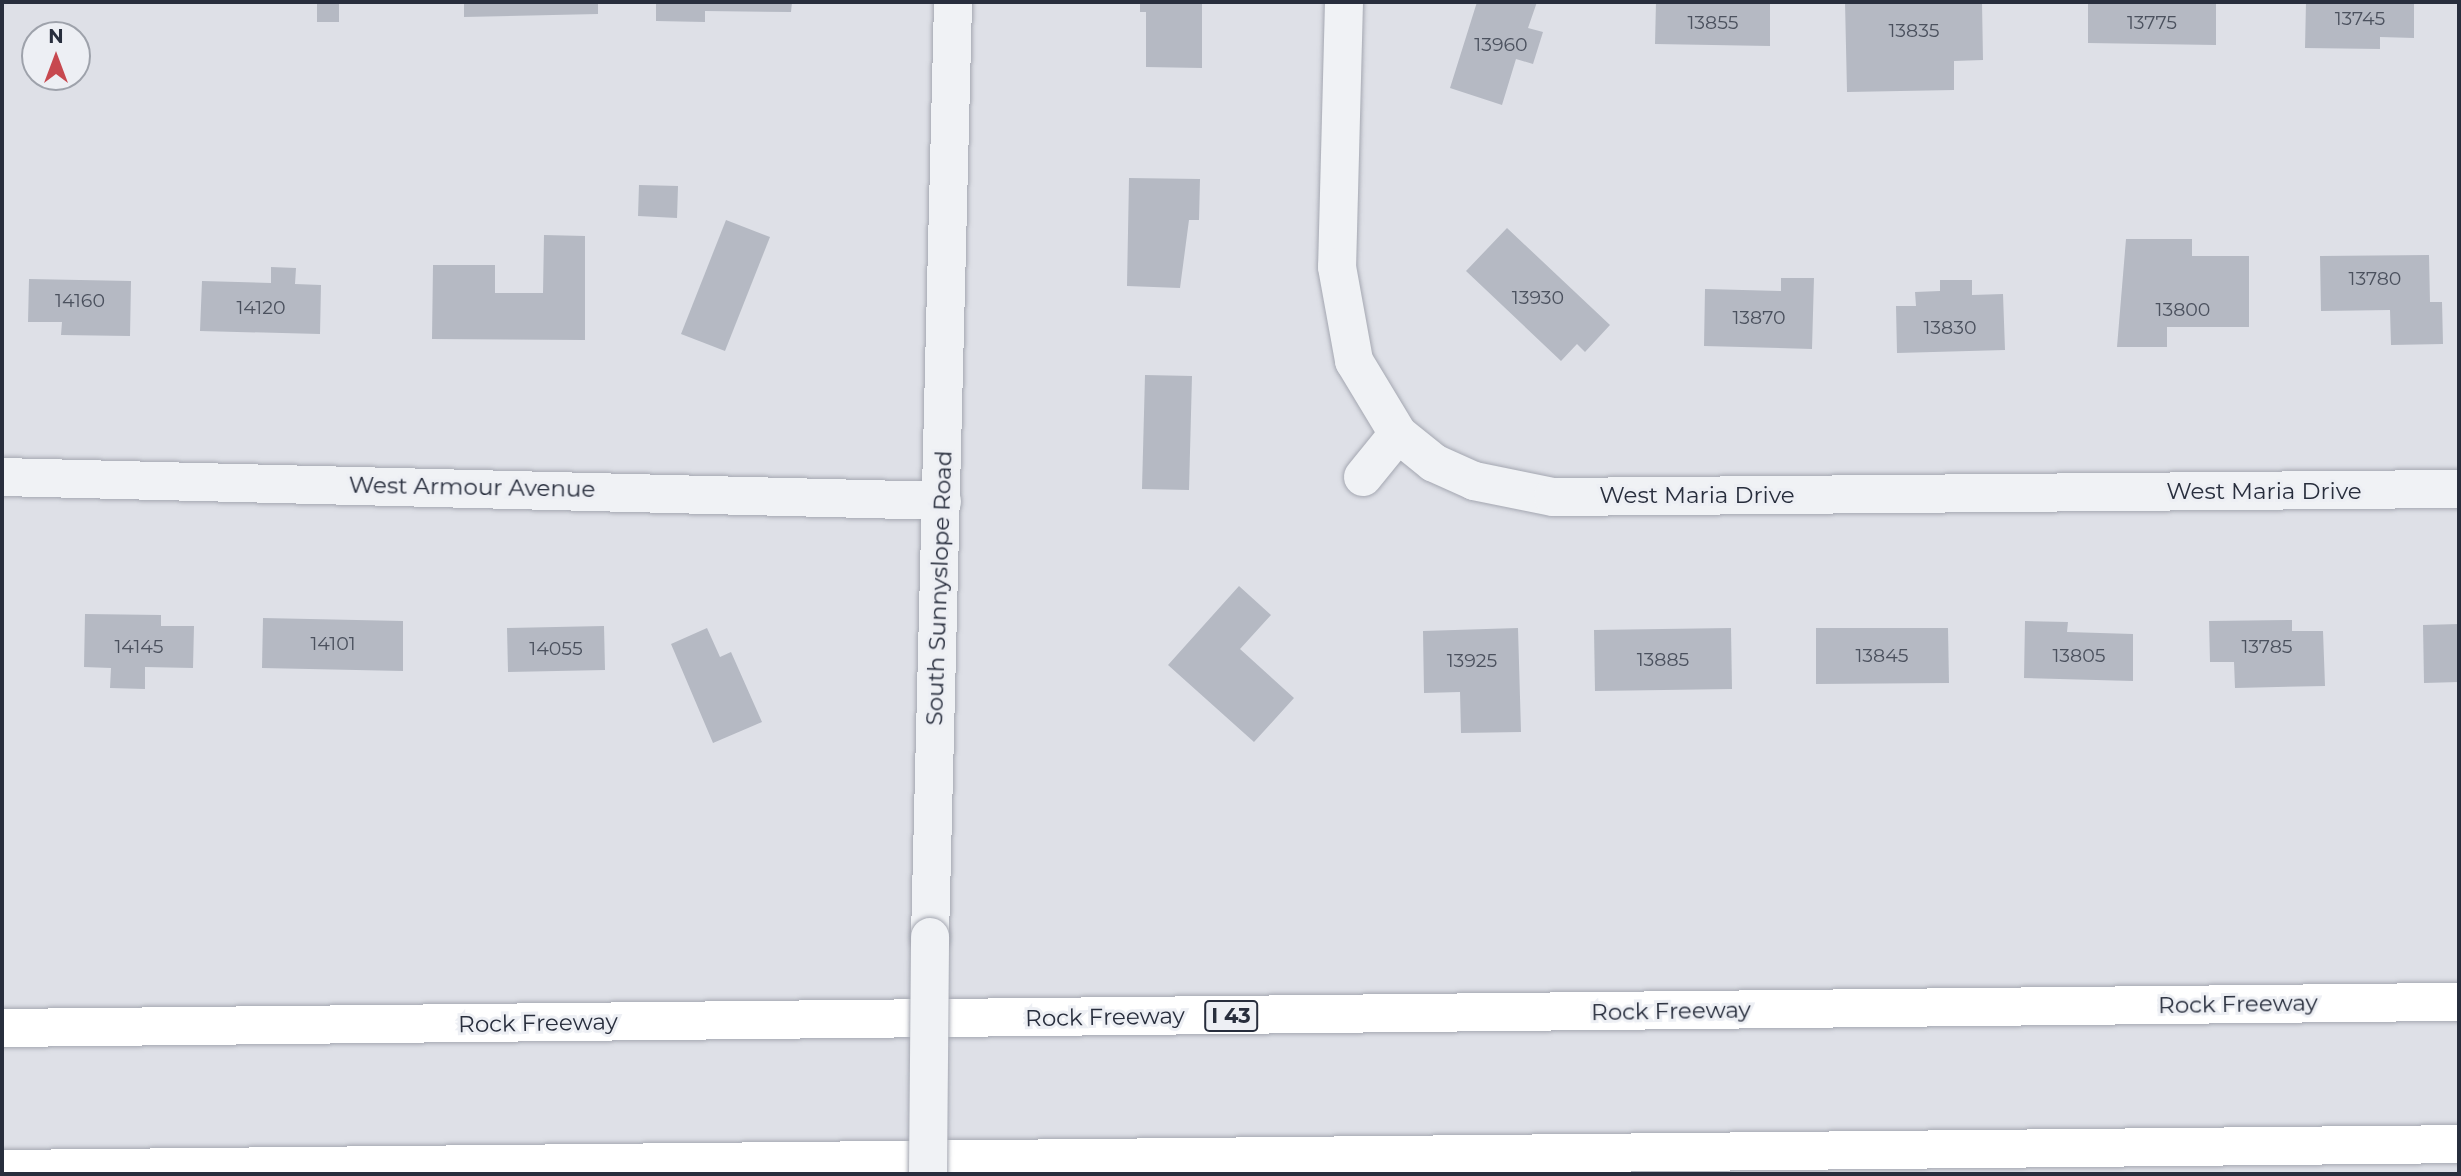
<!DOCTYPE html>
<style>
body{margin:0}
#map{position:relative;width:2461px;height:1176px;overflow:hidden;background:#dee0e7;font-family:Montserrat,sans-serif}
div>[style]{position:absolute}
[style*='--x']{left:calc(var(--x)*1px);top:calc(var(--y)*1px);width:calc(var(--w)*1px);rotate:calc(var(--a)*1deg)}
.building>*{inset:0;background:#b5b9c3}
.roads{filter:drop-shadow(0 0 2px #a4a7b1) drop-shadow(0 0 2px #a4a7b1)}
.minor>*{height:38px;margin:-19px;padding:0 19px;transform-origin:19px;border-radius:19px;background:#f0f2f5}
.highway>*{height:38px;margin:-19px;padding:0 19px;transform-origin:19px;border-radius:19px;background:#fff}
.bridges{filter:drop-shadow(0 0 2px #a4a7b1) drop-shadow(0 0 2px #a4a7b1)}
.minor-bridge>*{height:38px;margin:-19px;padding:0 19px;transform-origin:19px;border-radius:19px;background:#f0f2f5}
span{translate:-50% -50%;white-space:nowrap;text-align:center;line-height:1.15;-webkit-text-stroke:6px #edeff4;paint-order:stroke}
.number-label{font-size:19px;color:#4b515e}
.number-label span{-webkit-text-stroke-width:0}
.shield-label span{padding:2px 5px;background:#edeff4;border:2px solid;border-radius:5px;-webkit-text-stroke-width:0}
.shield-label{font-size:21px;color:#282e3d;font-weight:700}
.street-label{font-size:23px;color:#282e3d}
.frame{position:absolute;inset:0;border:4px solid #282e3d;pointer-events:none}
.north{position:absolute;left:21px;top:21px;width:70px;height:70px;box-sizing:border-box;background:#edeff4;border:2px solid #9ea2ab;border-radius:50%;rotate:0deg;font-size:19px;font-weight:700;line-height:28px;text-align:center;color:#282e3d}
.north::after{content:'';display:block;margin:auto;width:24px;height:32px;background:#c7484f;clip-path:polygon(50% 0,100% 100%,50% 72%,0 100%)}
</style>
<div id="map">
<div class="building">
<div style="clip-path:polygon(317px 2px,339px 2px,339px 22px,317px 22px)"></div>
<div style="clip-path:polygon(464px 2px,598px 2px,598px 14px,464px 17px)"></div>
<div style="clip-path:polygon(656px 2px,792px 2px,791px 12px,705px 11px,705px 22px,656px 21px)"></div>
<div style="clip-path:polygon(1140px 2px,1202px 2px,1202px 68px,1146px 67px,1146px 12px,1140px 12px)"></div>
<div style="clip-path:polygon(1477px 2px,1537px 2px,1528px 28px,1543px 32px,1533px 64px,1516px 59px,1502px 105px,1450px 88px)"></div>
<div style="clip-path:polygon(1656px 2px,1770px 2px,1770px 46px,1655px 44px)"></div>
<div style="clip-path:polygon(1845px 2px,1982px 2px,1983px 60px,1954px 61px,1954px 90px,1847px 92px)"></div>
<div style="clip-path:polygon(2088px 2px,2216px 2px,2216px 45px,2088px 43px)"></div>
<div style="clip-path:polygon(2306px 2px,2414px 2px,2414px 38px,2380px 37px,2380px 49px,2305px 48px)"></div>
<div style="clip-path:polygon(1129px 178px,1200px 179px,1199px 220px,1189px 220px,1180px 288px,1127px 286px)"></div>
<div style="clip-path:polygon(639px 185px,678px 186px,677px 218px,638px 216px)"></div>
<div style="clip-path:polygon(726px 220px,770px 237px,725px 351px,681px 334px)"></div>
<div style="clip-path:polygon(1507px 228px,1610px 325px,1585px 352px,1577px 344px,1561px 361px,1466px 271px)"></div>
<div style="clip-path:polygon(544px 235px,585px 236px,585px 340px,432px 339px,433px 265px,495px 265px,495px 293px,543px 293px)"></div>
<div style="clip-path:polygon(2126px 239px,2192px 239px,2192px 256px,2249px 256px,2249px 327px,2167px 327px,2167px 347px,2117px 347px)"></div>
<div style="clip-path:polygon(2429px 255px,2430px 302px,2442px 302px,2443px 344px,2391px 345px,2390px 310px,2321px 311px,2320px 256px)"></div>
<div style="clip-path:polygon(271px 267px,296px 268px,295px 284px,321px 285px,320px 334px,200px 331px,202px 281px,271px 283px)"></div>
<div style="clip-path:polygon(1781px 278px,1814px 278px,1812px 349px,1704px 346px,1705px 289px,1781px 291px)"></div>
<div style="clip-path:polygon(29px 279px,131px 281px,130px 336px,61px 335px,62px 322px,28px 322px)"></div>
<div style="clip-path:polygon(1940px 280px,1972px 280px,1972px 295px,2003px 294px,2005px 350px,1897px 353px,1896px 306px,1916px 306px,1915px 292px,1940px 291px)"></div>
<div style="clip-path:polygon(1145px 375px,1192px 376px,1189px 490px,1142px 489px)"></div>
<div style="clip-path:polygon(1239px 586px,1271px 615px,1240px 649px,1294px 698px,1254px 742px,1168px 665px)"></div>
<div style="clip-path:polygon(85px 614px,161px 615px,161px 626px,194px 626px,193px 668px,145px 667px,145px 689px,110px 688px,111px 668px,84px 667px)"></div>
<div style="clip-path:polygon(263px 618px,403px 621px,403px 671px,262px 668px)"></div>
<div style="clip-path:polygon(2292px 620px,2292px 631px,2323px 631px,2325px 686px,2235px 688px,2234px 662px,2210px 662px,2209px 621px)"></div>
<div style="clip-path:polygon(2025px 621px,2068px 622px,2067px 632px,2133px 634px,2133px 681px,2024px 678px)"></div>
<div style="clip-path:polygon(2459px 624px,2459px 682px,2424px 683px,2423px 625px)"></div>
<div style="clip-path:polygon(604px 626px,605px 670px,508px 672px,507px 628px)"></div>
<div style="clip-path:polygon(707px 628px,720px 657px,731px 652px,762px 722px,713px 743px,671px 644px)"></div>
<div style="clip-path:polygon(1518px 628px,1521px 732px,1461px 733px,1460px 692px,1424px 693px,1423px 631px)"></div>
<div style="clip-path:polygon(1731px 628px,1732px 689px,1595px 691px,1594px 630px)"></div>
<div style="clip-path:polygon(1816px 628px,1948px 628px,1949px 683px,1816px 684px)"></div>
</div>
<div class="roads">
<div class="minor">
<div style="--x:1344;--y:2;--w:265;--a:91.5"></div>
<div style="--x:1337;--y:267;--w:96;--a:79.7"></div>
<div style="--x:1354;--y:361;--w:85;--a:58.9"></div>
<div style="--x:1398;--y:434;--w:46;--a:38.9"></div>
<div style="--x:1434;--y:463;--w:44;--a:24.2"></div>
<div style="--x:1474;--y:481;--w:81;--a:11.4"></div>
<div style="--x:1553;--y:497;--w:906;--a:-0.51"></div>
<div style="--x:2;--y:477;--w:940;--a:1.46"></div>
<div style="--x:1363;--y:477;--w:55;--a:-50.9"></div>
<div style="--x:930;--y:937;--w:935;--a:-88.59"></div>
</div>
<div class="highway">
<div style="--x:2;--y:1028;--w:2457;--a:-0.61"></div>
<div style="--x:2;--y:1169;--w:2457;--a:-0.58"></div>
</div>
</div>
<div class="bridges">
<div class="minor-bridge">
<div style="--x:928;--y:1174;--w:237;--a:-89.5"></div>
</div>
</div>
<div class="number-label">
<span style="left:2360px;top:19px">13745</span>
<span style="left:1713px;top:23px">13855</span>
<span style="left:2152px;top:23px">13775</span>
<span style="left:1914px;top:31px">13835</span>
<span style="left:1501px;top:45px">13960</span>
<span style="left:2375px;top:279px">13780</span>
<span style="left:1538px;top:298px">13930</span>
<span style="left:80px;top:301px">14160</span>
<span style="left:261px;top:308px">14120</span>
<span style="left:2183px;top:310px">13800</span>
<span style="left:1759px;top:318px">13870</span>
<span style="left:1950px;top:328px">13830</span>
<span style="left:333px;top:644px">14101</span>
<span style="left:139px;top:647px">14145</span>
<span style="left:2267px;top:647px">13785</span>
<span style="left:556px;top:649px">14055</span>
<span style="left:1882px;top:656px">13845</span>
<span style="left:2079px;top:656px">13805</span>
<span style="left:1663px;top:660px">13885</span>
<span style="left:1472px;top:661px">13925</span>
</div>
<div class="shield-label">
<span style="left:1231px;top:1016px">I 43</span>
</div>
<div class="street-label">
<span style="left:472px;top:487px;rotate:1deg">West Armour Avenue</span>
<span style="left:2264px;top:491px">West Maria Drive</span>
<span style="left:1697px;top:495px">West Maria Drive</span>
<span style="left:939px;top:588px;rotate:-88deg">South Sunnyslope Road</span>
<span style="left:2238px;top:1004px;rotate:-1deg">Rock Freeway</span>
<span style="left:1671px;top:1011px;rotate:-1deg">Rock Freeway</span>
<span style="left:1105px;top:1017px;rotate:-1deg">Rock Freeway</span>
<span style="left:538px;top:1023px;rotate:-1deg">Rock Freeway</span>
</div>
<div class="frame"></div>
<div class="north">N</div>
</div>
